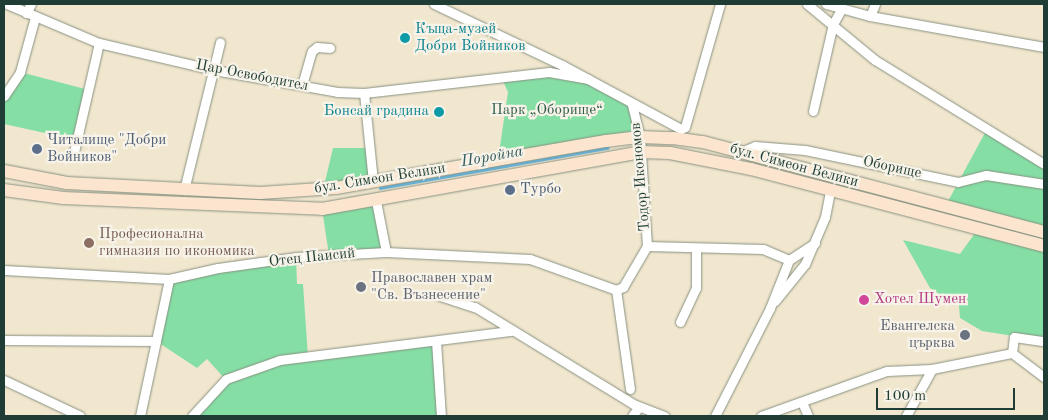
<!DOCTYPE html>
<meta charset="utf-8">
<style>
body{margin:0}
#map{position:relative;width:1048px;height:420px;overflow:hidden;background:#f1e6ce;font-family:"Old Standard TT",serif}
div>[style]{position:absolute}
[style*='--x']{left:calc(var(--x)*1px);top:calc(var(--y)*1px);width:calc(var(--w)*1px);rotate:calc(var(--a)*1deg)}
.green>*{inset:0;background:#85dfa5}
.stream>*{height:2.5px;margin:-1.25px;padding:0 1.25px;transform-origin:1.25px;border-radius:1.25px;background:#63b3dd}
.roads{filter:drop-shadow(0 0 1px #889281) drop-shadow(0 0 1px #889281)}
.street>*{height:9px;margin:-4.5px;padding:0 4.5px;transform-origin:4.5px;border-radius:4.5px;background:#fff}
.secondary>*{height:12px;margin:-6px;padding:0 6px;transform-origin:6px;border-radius:6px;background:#fbe5cf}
.dots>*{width:14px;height:14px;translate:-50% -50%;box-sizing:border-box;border:2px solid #f7f3e8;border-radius:50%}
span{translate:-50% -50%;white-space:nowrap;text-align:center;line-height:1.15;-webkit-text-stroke:4.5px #f7f3e8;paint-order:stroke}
.culture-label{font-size:15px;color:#0d838f}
.left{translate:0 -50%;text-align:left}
.right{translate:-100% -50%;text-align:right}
.street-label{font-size:15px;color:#1f3d34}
.park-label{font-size:15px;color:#335d4b}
.service-label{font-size:15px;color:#4e5e75}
.education-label{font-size:15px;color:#785e54}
.worship-label{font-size:15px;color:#5b616d}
.hotel-label{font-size:15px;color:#b23c85}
.water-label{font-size:16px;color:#305a5e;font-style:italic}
.frame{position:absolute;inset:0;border:5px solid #1f3d34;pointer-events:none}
.scale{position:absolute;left:876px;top:388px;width:139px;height:22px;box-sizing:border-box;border:2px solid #1f3d34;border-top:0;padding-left:6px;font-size:15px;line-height:18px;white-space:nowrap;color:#1f3d34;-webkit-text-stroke:4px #f7f3e8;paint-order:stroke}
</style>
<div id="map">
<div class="green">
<div style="clip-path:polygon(20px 72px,89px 90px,77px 140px,4px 124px,4px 96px)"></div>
<div style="clip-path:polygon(521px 74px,588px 79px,632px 104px,640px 137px,498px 160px,508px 92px,502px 79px)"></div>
<div style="clip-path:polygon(987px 129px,1044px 164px,1044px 232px,946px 205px)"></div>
<div style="clip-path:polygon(333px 148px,369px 148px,373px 181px,323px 190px)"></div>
<div style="clip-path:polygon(376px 201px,386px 252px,329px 255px,322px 209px)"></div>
<div style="clip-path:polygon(978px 229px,1044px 246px,1044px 341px,982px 331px,960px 318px,958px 294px,941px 295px,930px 288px,903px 240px,960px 254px)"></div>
<div style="clip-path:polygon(296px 257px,297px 284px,303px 284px,308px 357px,436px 341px,441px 416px,192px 416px,225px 379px,207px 359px,197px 368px,156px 341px,169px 279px)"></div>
</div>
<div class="stream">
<div style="--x:380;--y:188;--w:231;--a:-10"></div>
</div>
<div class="roads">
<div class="street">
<div style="--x:7;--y:4;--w:100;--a:23"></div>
<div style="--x:99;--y:43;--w:118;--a:13.2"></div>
<div style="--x:214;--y:70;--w:125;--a:10.1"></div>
<div style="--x:337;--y:92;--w:27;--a:2"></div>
<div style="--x:364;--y:93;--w:186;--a:-6.5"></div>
<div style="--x:549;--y:72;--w:40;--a:10"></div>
<div style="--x:434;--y:4;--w:142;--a:25.5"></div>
<div style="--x:562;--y:65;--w:135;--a:28.3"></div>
<div style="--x:681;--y:129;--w:4;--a:-27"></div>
<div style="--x:685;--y:127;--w:128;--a:-74.1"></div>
<div style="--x:807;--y:4;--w:88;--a:39.5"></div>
<div style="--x:875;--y:60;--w:198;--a:31.6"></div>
<div style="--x:826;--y:4;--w:46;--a:15.3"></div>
<div style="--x:870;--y:16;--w:177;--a:10.1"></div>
<div style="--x:26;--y:13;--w:10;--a:-61"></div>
<div style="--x:870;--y:16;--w:13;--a:-67"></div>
<div style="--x:302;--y:85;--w:35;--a:-74"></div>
<div style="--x:312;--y:51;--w:6;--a:-39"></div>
<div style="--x:317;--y:47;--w:13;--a:4"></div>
<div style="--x:364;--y:93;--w:88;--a:84.2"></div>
<div style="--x:4;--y:96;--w:29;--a:-56"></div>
<div style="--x:20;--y:72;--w:57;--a:-74.7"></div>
<div style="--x:813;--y:111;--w:89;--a:-77.1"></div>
<div style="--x:833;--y:24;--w:18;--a:-61"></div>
<div style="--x:74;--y:152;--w:112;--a:-77.1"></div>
<div style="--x:741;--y:152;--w:15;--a:-23"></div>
<div style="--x:755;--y:146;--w:50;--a:4.6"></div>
<div style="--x:805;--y:150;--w:156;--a:11.8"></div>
<div style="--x:958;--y:182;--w:29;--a:-14"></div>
<div style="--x:986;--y:175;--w:59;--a:8.8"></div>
<div style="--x:184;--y:190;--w:152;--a:-76.3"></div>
<div style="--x:376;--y:201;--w:52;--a:78.9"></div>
<div style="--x:647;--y:246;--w:116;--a:1.5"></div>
<div style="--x:763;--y:249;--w:28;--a:23"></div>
<div style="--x:789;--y:260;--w:31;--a:-33"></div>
<div style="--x:4;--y:270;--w:165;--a:3.1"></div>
<div style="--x:169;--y:279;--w:50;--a:-12.7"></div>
<div style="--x:218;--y:268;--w:79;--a:-8"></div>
<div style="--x:296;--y:257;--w:90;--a:-3.2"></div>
<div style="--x:386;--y:252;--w:144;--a:2.8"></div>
<div style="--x:530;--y:259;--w:91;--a:19.8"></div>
<div style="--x:437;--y:295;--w:40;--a:18"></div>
<div style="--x:475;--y:307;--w:185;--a:31.5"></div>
<div style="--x:633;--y:404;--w:34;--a:21"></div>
<div style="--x:775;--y:301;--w:48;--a:-51"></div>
<div style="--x:805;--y:264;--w:51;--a:-66.9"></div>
<div style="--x:825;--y:217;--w:26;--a:-79"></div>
<div style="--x:680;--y:322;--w:38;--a:-65"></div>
<div style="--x:696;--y:288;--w:40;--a:-90"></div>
<div style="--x:4;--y:340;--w:152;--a:0.4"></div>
<div style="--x:436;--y:341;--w:75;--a:86.2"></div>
<div style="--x:1012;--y:353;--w:16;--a:-83"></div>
<div style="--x:1014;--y:337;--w:30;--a:8"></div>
<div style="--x:1012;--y:353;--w:40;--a:37"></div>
<div style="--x:4;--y:380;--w:84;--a:25.3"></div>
<div style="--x:630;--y:389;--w:100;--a:-98"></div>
<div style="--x:616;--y:290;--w:8;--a:-23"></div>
<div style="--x:623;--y:287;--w:48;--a:-59.7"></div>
<div style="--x:647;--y:246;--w:109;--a:-93.7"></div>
<div style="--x:640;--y:137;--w:34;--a:-104"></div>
<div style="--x:802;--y:402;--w:15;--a:67"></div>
<div style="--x:140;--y:416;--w:140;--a:-78"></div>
<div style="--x:192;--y:416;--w:50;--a:-47.4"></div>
<div style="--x:226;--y:379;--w:57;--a:-19.4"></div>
<div style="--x:280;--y:360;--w:233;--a:-7.2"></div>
<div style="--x:632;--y:416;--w:11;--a:-52"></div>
<div style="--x:715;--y:416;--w:121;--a:-63"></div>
<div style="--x:770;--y:308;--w:52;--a:-68.4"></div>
<div style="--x:761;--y:416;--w:134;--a:-19.7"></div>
<div style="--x:887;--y:371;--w:45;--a:-2.5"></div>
<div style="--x:932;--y:369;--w:82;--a:-11.3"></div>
<div style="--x:906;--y:416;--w:54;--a:-61"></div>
</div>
<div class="secondary">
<div style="--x:4;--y:171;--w:64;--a:10.8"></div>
<div style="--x:67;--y:183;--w:193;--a:3"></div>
<div style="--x:260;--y:193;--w:76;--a:-3.8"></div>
<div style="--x:336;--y:188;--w:274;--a:-9.9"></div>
<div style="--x:606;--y:141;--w:34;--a:-7"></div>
<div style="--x:640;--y:137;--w:33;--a:2"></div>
<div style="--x:673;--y:138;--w:30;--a:8"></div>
<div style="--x:703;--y:142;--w:353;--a:14.8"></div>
<div style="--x:4;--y:190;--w:60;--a:7.7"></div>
<div style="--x:63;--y:198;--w:259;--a:2.4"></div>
<div style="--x:322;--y:209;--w:324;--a:-10.1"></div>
<div style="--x:641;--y:152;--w:29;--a:2"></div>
<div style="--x:670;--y:153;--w:83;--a:11.2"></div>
<div style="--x:751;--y:169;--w:303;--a:14.7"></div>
</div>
</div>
<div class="dots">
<div style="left:405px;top:38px;background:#0f9aa8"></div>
<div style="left:439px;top:112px;background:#0f9aa8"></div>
<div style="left:37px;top:149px;background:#5c6f8a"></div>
<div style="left:510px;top:190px;background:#5c6f8a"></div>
<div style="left:89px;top:243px;background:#8d6e63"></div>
<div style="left:361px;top:287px;background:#6b7280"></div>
<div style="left:864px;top:300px;background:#d1479c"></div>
<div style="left:965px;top:335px;background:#6b7280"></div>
</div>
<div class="culture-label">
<span class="left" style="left:415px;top:38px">Къща-музей<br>Добри Войников</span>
<span class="right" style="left:429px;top:112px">Бонсай градина</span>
</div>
<div class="street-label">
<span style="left:252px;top:76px;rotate:11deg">Цар Освободител</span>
<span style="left:794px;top:166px;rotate:15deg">бул. Симеон Велики</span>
<span style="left:892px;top:168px;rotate:12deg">Оборище</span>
<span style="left:641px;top:177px;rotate:-95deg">Тодор Икономов</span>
<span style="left:380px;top:179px;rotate:-9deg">бул. Симеон Велики</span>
<span style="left:312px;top:258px;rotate:-6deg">Отец Паисий</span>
</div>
<div class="park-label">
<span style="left:547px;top:111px">Парк „Оборище“</span>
</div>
<div class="service-label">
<span class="left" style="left:47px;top:149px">Читалище "Добри<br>Войников"</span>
<span class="left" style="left:520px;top:190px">Турбо</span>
</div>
<div class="education-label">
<span class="left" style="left:99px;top:243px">Професионална<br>гимназия по икономика</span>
</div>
<div class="worship-label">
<span class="left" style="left:371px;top:287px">Православен храм<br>"Св. Възнесение"</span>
<span class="right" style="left:955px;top:335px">Евангелска<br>църква</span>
</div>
<div class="hotel-label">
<span class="left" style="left:874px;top:300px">Хотел Шумен</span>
</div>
<div class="water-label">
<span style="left:492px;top:157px;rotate:-10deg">Поройна</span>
</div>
<div class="frame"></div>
<div class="scale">100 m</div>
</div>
